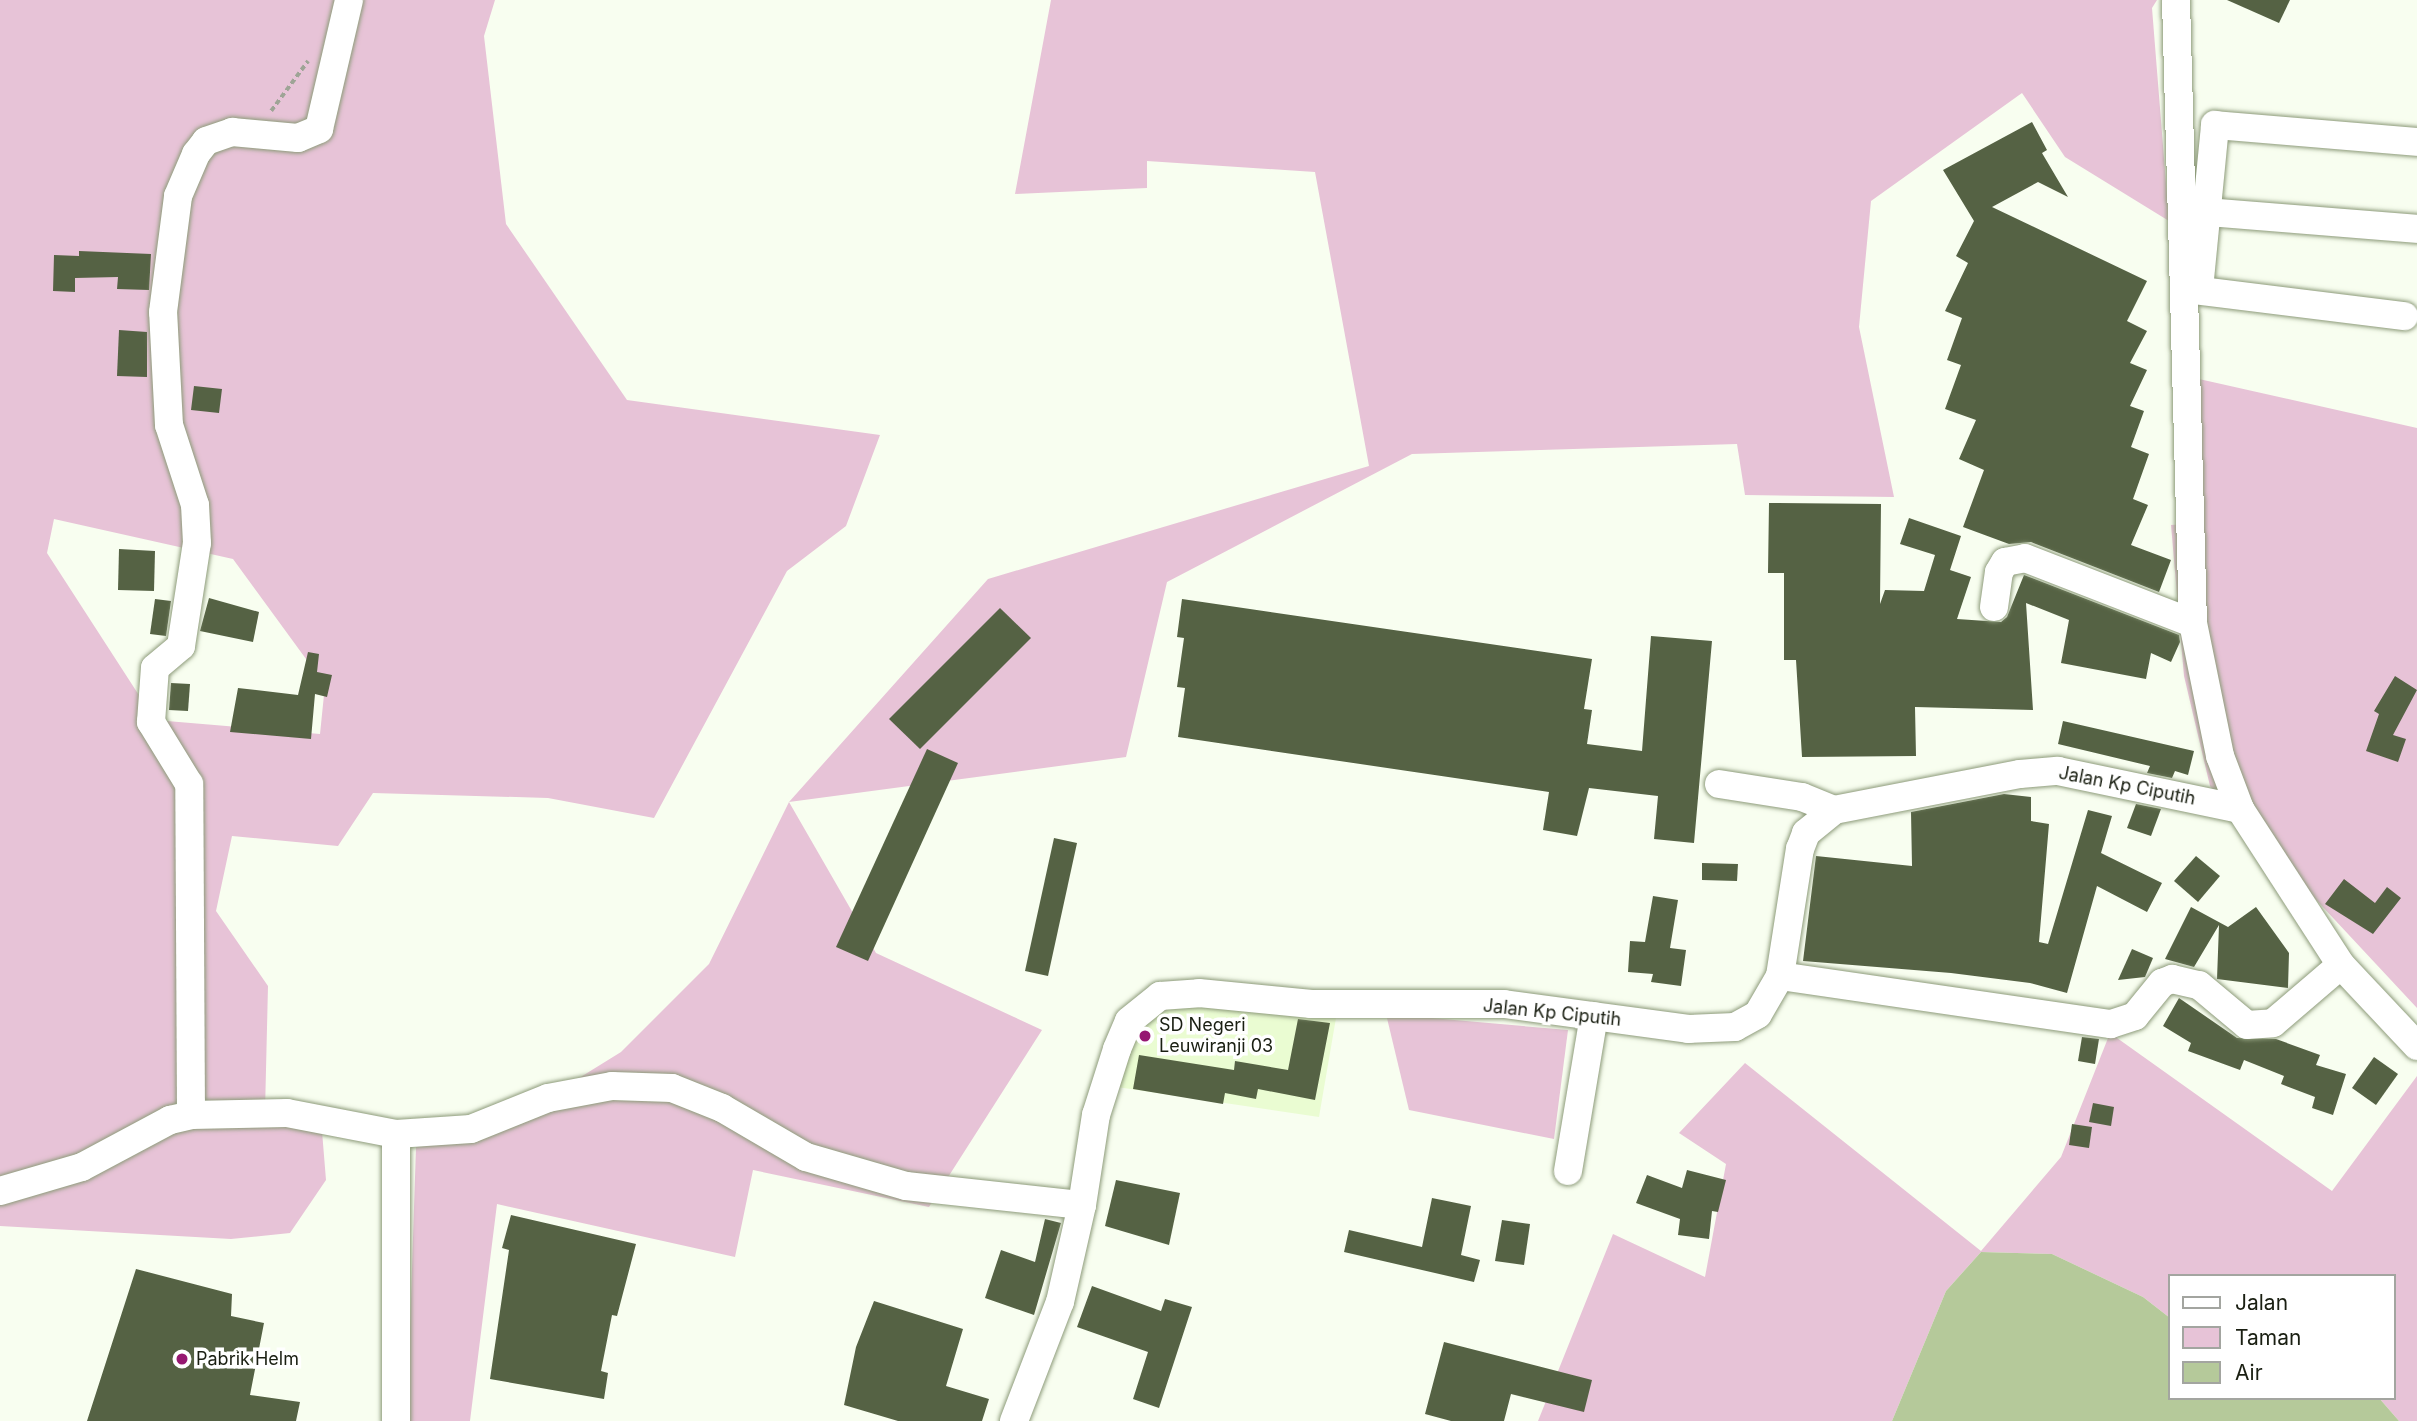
<!DOCTYPE html>
<style>
body{margin:0}
#map{position:relative;width:2417px;height:1421px;overflow:hidden;background:#f8fef0;font-family:Inter,sans-serif}
div>[style]{position:absolute}
[style*='--x']{left:calc(var(--x)*1px);top:calc(var(--y)*1px);width:calc(var(--w)*1px);rotate:calc(var(--a)*1deg)}
.built>*{inset:0;background:#eafcd2}
.green>*{inset:0;background:#e7c3d7}
.water>*{inset:0;background:#b5c99a}
.building>*{inset:0;background:#556244}
.path>*{height:3.5px;margin-top:-1.75px;transform-origin:0;background:repeating-linear-gradient(90deg,#9ea496 0 5px,transparent 0 8.5px)}
.roads{filter:drop-shadow(0 0 2px #8d9b7a) drop-shadow(0 0 2px #8d9b7a)}
.minor>*{height:28px;margin:-14px;padding:0 14px;transform-origin:14px;border-radius:14px;background:#fff}
.dots>*{width:19px;height:19px;translate:-50% -50%;box-sizing:border-box;border:4px solid #fff;border-radius:50%}
span{translate:-50% -50%;white-space:nowrap;text-align:center;line-height:1.15;-webkit-text-stroke:7px #fff;paint-order:stroke}
.street-label{font-size:18px;color:#1a1f12}
.poi-label{font-size:18px;color:#1a1f12}
.left{translate:0 -50%;text-align:left}
.legend{position:absolute;left:2168px;top:1274px;width:228px;height:126px;box-sizing:border-box;background:#fff;border:2px solid #a3a5a0;margin:0;padding:9px 12px;list-style:none;font-size:21px;color:#1a1f12}
.legend li{display:flex;align-items:center;gap:14px;height:35px}
.legend b{width:35px;border:2px solid #a3a5a0}
</style>
<div id="map">
<div class="built">
<div style="clip-path:polygon(1177px 1004px,1336px 1018px,1319px 1117px,1117px 1087px,1137px 1027px)"></div>
</div>
<div class="green">
<div style="clip-path:polygon(evenodd,0 0,495px 0,484px 36px,506px 224px,627px 400px,880px 435px,846px 526px,787px 571px,654px 818px,548px 798px,373px 793px,338px 846px,232px 836px,216px 911px,268px 986px,265px 1112px,321px 1119px,326px 1180px,290px 1233px,231px 1239px,0 1226px,0 0,54px 519px,233px 559px,325px 685px,320px 734px,155px 720px,47px 553px,54px 519px)"></div>
<div style="clip-path:polygon(1051px 0,2157px 0,2152px 8px,2169px 221px,2065px 157px,2022px 93px,1871px 201px,1859px 327px,1894px 497px,1745px 495px,1737px 444px,1412px 454px,1167px 582px,1126px 757px,789px 802px,876px 953px,1042px 1030px,929px 1207px,753px 1170px,735px 1257px,497px 1204px,470px 1421px,407px 1421px,416px 1147px,492px 1132px,621px 1052px,709px 964px,789px 802px,988px 579px,1369px 466px,1315px 172px,1147px 161px,1147px 188px,1015px 194px)"></div>
<div style="clip-path:polygon(2199px 379px,2417px 428px,2417px 1008px,2210px 786px,2184px 676px,2171px 525px,2201px 523px)"></div>
<div style="clip-path:polygon(1386px 1014px,1568px 1030px,1554px 1139px,1409px 1110px)"></div>
<div style="clip-path:polygon(2110px 1033px,2332px 1191px,2417px 1076px,2417px 1421px,2399px 1421px,2379px 1398px,2394px 1398px,2394px 1276px,2170px 1276px,2170px 1318px,2143px 1297px,2052px 1254px,1981px 1252px,1946px 1291px,1892px 1421px,1538px 1421px,1613px 1234px,1705px 1277px,1726px 1164px,1679px 1133px,1745px 1063px,1981px 1251px,2061px 1157px)"></div>
</div>
<div class="water">
<div style="clip-path:polygon(1981px 1252px,2052px 1254px,2143px 1297px,2170px 1318px,2170px 1398px,2379px 1398px,2399px 1421px,1892px 1421px,1946px 1291px)"></div>
</div>
<div class="building">
<div style="clip-path:polygon(2227px 0,2290px 0,2279px 23px)"></div>
<div style="clip-path:polygon(2032px 122px,2047px 150px,2042px 153px,2068px 197px,2038px 182px,1992px 207px,2147px 281px,2127px 321px,2147px 331px,2130px 363px,2147px 370px,2130px 406px,2144px 411px,2131px 447px,2149px 454px,2133px 499px,2148px 505px,2131px 545px,2171px 560px,2159px 592px,2031px 542px,2009px 544px,1963px 527px,1984px 470px,1959px 459px,1976px 420px,1945px 409px,1961px 365px,1947px 360px,1962px 318px,1945px 311px,1968px 263px,1956px 256px,1974px 221px,1943px 170px)"></div>
<div style="clip-path:polygon(79px 251px,151px 254px,149px 290px,117px 289px,118px 277px,75px 278px,75px 292px,53px 291px,54px 255px,79px 256px)"></div>
<div style="clip-path:polygon(119px 330px,147px 332px,147px 377px,117px 376px)"></div>
<div style="clip-path:polygon(194px 386px,222px 389px,219px 413px,191px 410px)"></div>
<div style="clip-path:polygon(1769px 503px,1881px 504px,1880px 604px,1885px 590px,1924px 591px,1935px 555px,1900px 544px,1909px 518px,1961px 536px,1950px 570px,1971px 577px,1957px 619px,2001px 622px,2007px 617px,2024px 575px,2179px 635px,2180px 642px,2171px 662px,2151px 653px,2146px 679px,2061px 663px,2069px 620px,2026px 603px,2033px 710px,1915px 707px,1916px 756px,1802px 757px,1796px 660px,1784px 660px,1784px 573px,1768px 573px)"></div>
<div style="clip-path:polygon(119px 549px,155px 551px,154px 591px,118px 590px)"></div>
<div style="clip-path:polygon(209px 598px,259px 612px,253px 642px,200px 631px)"></div>
<div style="clip-path:polygon(155px 599px,171px 601px,166px 636px,150px 634px)"></div>
<div style="clip-path:polygon(1182px 599px,1592px 659px,1584px 709px,1592px 710px,1587px 744px,1642px 751px,1651px 636px,1712px 641px,1694px 843px,1654px 839px,1658px 796px,1589px 788px,1577px 836px,1543px 830px,1549px 792px,1178px 737px,1185px 688px,1177px 687px,1184px 638px,1177px 637px)"></div>
<div style="clip-path:polygon(1000px 608px,1031px 638px,920px 749px,889px 719px)"></div>
<div style="clip-path:polygon(308px 652px,319px 654px,317px 672px,332px 675px,327px 697px,315px 694px,311px 739px,230px 732px,238px 688px,298px 695px)"></div>
<div style="clip-path:polygon(2395px 676px,2417px 690px,2393px 735px,2406px 739px,2398px 762px,2366px 751px,2379px 714px,2374px 711px)"></div>
<div style="clip-path:polygon(171px 683px,190px 684px,188px 711px,169px 710px)"></div>
<div style="clip-path:polygon(2063px 721px,2194px 751px,2188px 775px,2175px 771px,2172px 778px,2147px 773px,2150px 766px,2058px 744px)"></div>
<div style="clip-path:polygon(927px 749px,958px 763px,868px 961px,836px 947px)"></div>
<div style="clip-path:polygon(2004px 794px,2031px 797px,2031px 821px,2049px 824px,2039px 942px,2048px 944px,2088px 810px,2112px 816px,2101px 853px,2162px 883px,2147px 912px,2097px 886px,2067px 993px,2030px 983px,1951px 973px,1803px 961px,1816px 856px,1912px 866px,1911px 812px)"></div>
<div style="clip-path:polygon(2136px 804px,2161px 809px,2151px 836px,2127px 828px)"></div>
<div style="clip-path:polygon(1054px 838px,1077px 843px,1048px 976px,1025px 971px)"></div>
<div style="clip-path:polygon(2196px 856px,2220px 876px,2198px 902px,2174px 881px)"></div>
<div style="clip-path:polygon(1702px 863px,1738px 864px,1737px 881px,1702px 880px)"></div>
<div style="clip-path:polygon(2344px 879px,2375px 903px,2387px 887px,2401px 898px,2373px 934px,2325px 904px)"></div>
<div style="clip-path:polygon(1653px 896px,1678px 900px,1670px 948px,1686px 950px,1681px 986px,1651px 982px,1653px 974px,1628px 972px,1630px 941px,1645px 942px)"></div>
<div style="clip-path:polygon(2191px 907px,2228px 927px,2256px 907px,2289px 953px,2288px 988px,2217px 979px,2219px 925px,2194px 967px,2165px 959px)"></div>
<div style="clip-path:polygon(2132px 949px,2153px 958px,2145px 977px,2118px 980px)"></div>
<div style="clip-path:polygon(2179px 998px,2237px 1038px,2276px 1039px,2320px 1055px,2316px 1065px,2346px 1074px,2333px 1115px,2312px 1108px,2315px 1097px,2281px 1084px,2284px 1076px,2244px 1060px,2240px 1070px,2188px 1051px,2191px 1043px,2163px 1026px)"></div>
<div style="clip-path:polygon(1298px 1019px,1330px 1023px,1315px 1100px,1258px 1089px,1256px 1099px,1225px 1093px,1223px 1104px,1133px 1089px,1139px 1055px,1234px 1070px,1235px 1061px,1288px 1070px)"></div>
<div style="clip-path:polygon(2082px 1037px,2099px 1039px,2095px 1064px,2078px 1061px)"></div>
<div style="clip-path:polygon(2374px 1057px,2398px 1074px,2376px 1105px,2352px 1088px)"></div>
<div style="clip-path:polygon(2093px 1103px,2114px 1107px,2111px 1126px,2089px 1122px)"></div>
<div style="clip-path:polygon(2072px 1124px,2092px 1127px,2089px 1148px,2069px 1145px)"></div>
<div style="clip-path:polygon(1687px 1170px,1726px 1180px,1718px 1212px,1712px 1211px,1709px 1239px,1678px 1235px,1680px 1219px,1636px 1203px,1647px 1175px,1682px 1188px)"></div>
<div style="clip-path:polygon(1116px 1180px,1180px 1193px,1169px 1245px,1105px 1226px)"></div>
<div style="clip-path:polygon(1432px 1198px,1471px 1206px,1461px 1255px,1480px 1260px,1474px 1282px,1344px 1252px,1349px 1230px,1422px 1247px)"></div>
<div style="clip-path:polygon(511px 1215px,636px 1244px,617px 1316px,612px 1315px,601px 1371px,608px 1373px,604px 1399px,490px 1379px,509px 1250px,502px 1248px)"></div>
<div style="clip-path:polygon(1045px 1219px,1061px 1223px,1034px 1315px,985px 1298px,1001px 1250px,1035px 1262px)"></div>
<div style="clip-path:polygon(1502px 1220px,1530px 1224px,1524px 1265px,1495px 1261px)"></div>
<div style="clip-path:polygon(136px 1269px,232px 1294px,231px 1316px,264px 1323px,250px 1395px,300px 1402px,296px 1421px,87px 1421px)"></div>
<div style="clip-path:polygon(1092px 1286px,1161px 1311px,1165px 1299px,1192px 1307px,1159px 1408px,1133px 1399px,1148px 1352px,1077px 1327px)"></div>
<div style="clip-path:polygon(874px 1301px,963px 1329px,946px 1386px,989px 1399px,982px 1421px,898px 1421px,844px 1405px,856px 1347px)"></div>
<div style="clip-path:polygon(1444px 1342px,1592px 1380px,1584px 1412px,1511px 1394px,1504px 1421px,1451px 1421px,1425px 1414px)"></div>
</div>
<div class="path">
<div style="--x:271;--y:111;--w:62;--a:-53.5"></div>
</div>
<div class="roads">
<div class="minor">
<div style="--x:2176;--y:0;--w:623;--a:88.44"></div>
<div style="--x:2193;--y:623;--w:136;--a:78.5"></div>
<div style="--x:2220;--y:756;--w:57;--a:69.3"></div>
<div style="--x:2240;--y:809;--w:186;--a:57.1"></div>
<div style="--x:2341;--y:965;--w:111;--a:46.8"></div>
<div style="--x:2207;--y:212;--w:211;--a:4.6"></div>
<div style="--x:2200;--y:279;--w:155;--a:-84.4"></div>
<div style="--x:2215;--y:125;--w:203;--a:4.8"></div>
<div style="--x:2186;--y:289;--w:220;--a:7.1"></div>
<div style="--x:1994;--y:607;--w:35;--a:-82"></div>
<div style="--x:1999;--y:572;--w:12;--a:-59"></div>
<div style="--x:2005;--y:562;--w:20;--a:-11"></div>
<div style="--x:2025;--y:558;--w:180;--a:21.2"></div>
<div style="--x:1719;--y:784;--w:84;--a:8.9"></div>
<div style="--x:1802;--y:797;--w:35;--a:22"></div>
<div style="--x:1780;--y:976;--w:334;--a:8.3"></div>
<div style="--x:2111;--y:1024;--w:25;--a:-18"></div>
<div style="--x:2135;--y:1016;--w:43;--a:-50.7"></div>
<div style="--x:2162;--y:983;--w:11;--a:-22"></div>
<div style="--x:2172;--y:979;--w:28;--a:13"></div>
<div style="--x:2199;--y:985;--w:62;--a:39.8"></div>
<div style="--x:2247;--y:1025;--w:26;--a:-4"></div>
<div style="--x:2273;--y:1023;--w:89;--a:-40.5"></div>
<div style="--x:191;--y:1115;--w:331;--a:-90.3"></div>
<div style="--x:189;--y:784;--w:73;--a:-121.5"></div>
<div style="--x:151;--y:722;--w:54;--a:-85.8"></div>
<div style="--x:155;--y:668;--w:34;--a:-40"></div>
<div style="--x:181;--y:646;--w:104;--a:-81.2"></div>
<div style="--x:197;--y:543;--w:38;--a:-93"></div>
<div style="--x:195;--y:505;--w:84;--a:-108"></div>
<div style="--x:169;--y:425;--w:113;--a:-93"></div>
<div style="--x:163;--y:312;--w:117;--a:-82.6"></div>
<div style="--x:178;--y:196;--w:46;--a:-66.8"></div>
<div style="--x:196;--y:154;--w:16;--a:-52"></div>
<div style="--x:206;--y:141;--w:28;--a:-19"></div>
<div style="--x:232;--y:132;--w:66;--a:5.2"></div>
<div style="--x:298;--y:138;--w:23;--a:-23"></div>
<div style="--x:319;--y:129;--w:132;--a:-76.9"></div>
<div style="--x:396;--y:1134;--w:287;--a:90"></div>
<div style="--x:1568;--y:1171;--w:157;--a:-80.5"></div>
<div style="--x:0;--y:1191;--w:85;--a:-16.3"></div>
<div style="--x:82;--y:1167;--w:100;--a:-28.1"></div>
<div style="--x:170;--y:1120;--w:22;--a:-13"></div>
<div style="--x:191;--y:1115;--w:96;--a:-1.2"></div>
<div style="--x:287;--y:1113;--w:111;--a:10.9"></div>
<div style="--x:396;--y:1134;--w:75;--a:-3.8"></div>
<div style="--x:471;--y:1129;--w:83;--a:-21.9"></div>
<div style="--x:548;--y:1098;--w:65;--a:-10.6"></div>
<div style="--x:612;--y:1086;--w:60;--a:1.9"></div>
<div style="--x:672;--y:1088;--w:54;--a:21.8"></div>
<div style="--x:722;--y:1108;--w:97;--a:30.3"></div>
<div style="--x:806;--y:1157;--w:104;--a:16.2"></div>
<div style="--x:906;--y:1186;--w:177;--a:6.2"></div>
<div style="--x:1014;--y:1421;--w:128;--a:-68.9"></div>
<div style="--x:1060;--y:1302;--w:99;--a:-77.2"></div>
<div style="--x:1082;--y:1205;--w:91;--a:-81.2"></div>
<div style="--x:1096;--y:1115;--w:69;--a:-72.3"></div>
<div style="--x:1117;--y:1049;--w:30;--a:-67"></div>
<div style="--x:1129;--y:1021;--w:40;--a:-39"></div>
<div style="--x:1160;--y:996;--w:39;--a:-4"></div>
<div style="--x:1199;--y:993;--w:113;--a:5.6"></div>
<div style="--x:1311;--y:1004;--w:193;--a:0"></div>
<div style="--x:1504;--y:1004;--w:186;--a:7.7"></div>
<div style="--x:1688;--y:1029;--w:47;--a:-2.4"></div>
<div style="--x:1735;--y:1027;--w:26;--a:-29"></div>
<div style="--x:1758;--y:1014;--w:44;--a:-59.9"></div>
<div style="--x:1780;--y:976;--w:129;--a:-81.1"></div>
<div style="--x:1800;--y:849;--w:17;--a:-69"></div>
<div style="--x:1806;--y:833;--w:36;--a:-39"></div>
<div style="--x:1834;--y:810;--w:189;--a:-11"></div>
<div style="--x:2020;--y:774;--w:38;--a:-5"></div>
<div style="--x:2058;--y:771;--w:186;--a:11.8"></div>
</div>
</div>
<div class="dots">
<div style="left:1145px;top:1036px;background:#961871"></div>
<div style="left:182px;top:1359px;background:#961871"></div>
</div>
<div class="street-label">
<span style="left:2127px;top:786px;rotate:11deg">Jalan Kp Ciputih</span>
<span style="left:1552px;top:1013px;rotate:6deg">Jalan Kp Ciputih</span>
</div>
<div class="poi-label">
<span class="left" style="left:1159px;top:1036px">SD Negeri<br>Leuwiranji 03</span>
<span class="left" style="left:196px;top:1359px">Pabrik Helm</span>
</div>
<ul class="legend">
<li><b style="height:9px;background:#fff"></b>Jalan</li>
<li><b style="height:19px;background:#e7c3d7"></b>Taman</li>
<li><b style="height:19px;background:#b5c99a"></b>Air</li>
</ul>
</div>
